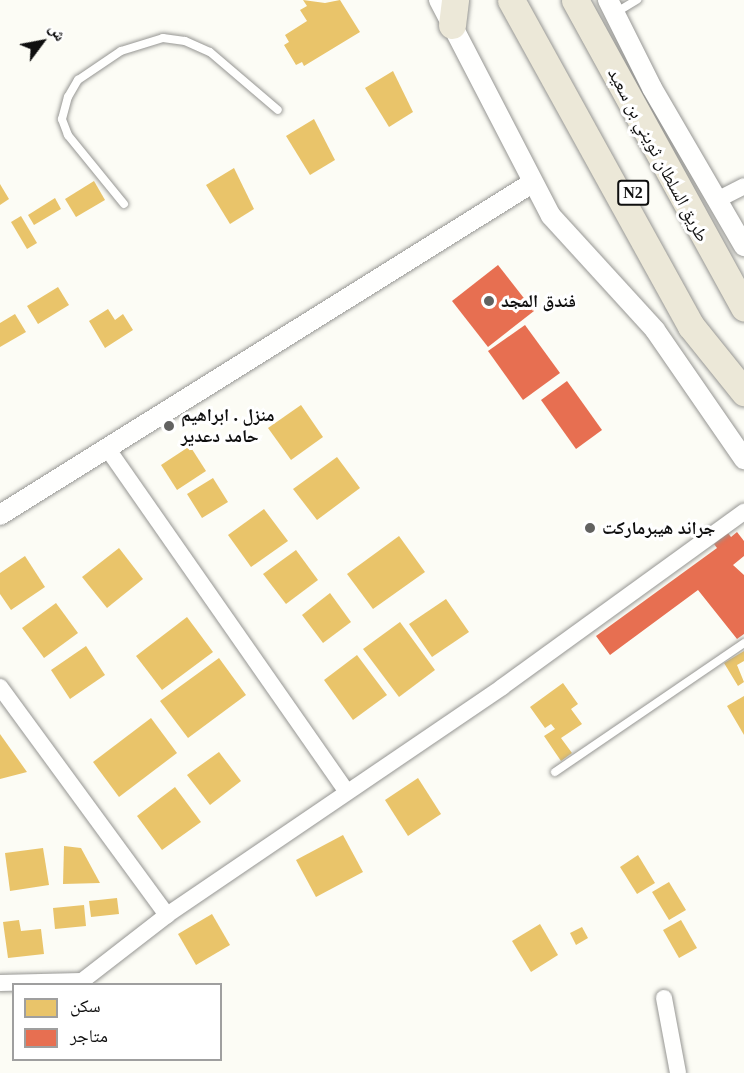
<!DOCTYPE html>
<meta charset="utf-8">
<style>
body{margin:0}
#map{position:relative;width:744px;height:1073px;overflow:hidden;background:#fcfcf5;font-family:"Times New Roman","Noto Naskh Arabic",serif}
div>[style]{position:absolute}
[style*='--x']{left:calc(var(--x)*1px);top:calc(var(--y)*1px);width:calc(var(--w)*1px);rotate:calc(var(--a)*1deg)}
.homes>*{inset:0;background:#e9c46a}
.shops>*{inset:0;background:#e76f51}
.roads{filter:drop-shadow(0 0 2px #969693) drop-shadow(0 0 2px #969693)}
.service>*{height:8px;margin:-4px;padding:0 4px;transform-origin:4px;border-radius:4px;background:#fffffe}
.minor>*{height:16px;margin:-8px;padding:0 8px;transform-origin:8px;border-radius:8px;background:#fffffe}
.tertiary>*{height:20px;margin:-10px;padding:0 10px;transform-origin:10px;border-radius:10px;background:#fffffe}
.trunk>*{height:27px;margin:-13.5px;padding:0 13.5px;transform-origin:13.5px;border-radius:13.5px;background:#ece8d8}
.dots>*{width:16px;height:16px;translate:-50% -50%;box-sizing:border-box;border:3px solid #fff;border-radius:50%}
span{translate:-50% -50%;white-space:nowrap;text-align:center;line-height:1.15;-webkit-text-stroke:6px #fff;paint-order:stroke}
.shield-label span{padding:2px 4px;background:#fff;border:2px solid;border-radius:4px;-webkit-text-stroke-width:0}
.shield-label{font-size:16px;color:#0f0f0f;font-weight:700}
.street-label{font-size:18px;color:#0f0f0f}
.poi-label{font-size:18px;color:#0f0f0f;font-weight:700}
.left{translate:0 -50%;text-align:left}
.legend{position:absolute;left:12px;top:983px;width:210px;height:78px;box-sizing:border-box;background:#fff;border:2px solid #9f9f9f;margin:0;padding:8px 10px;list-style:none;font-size:18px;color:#0f0f0f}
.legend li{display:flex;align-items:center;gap:12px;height:30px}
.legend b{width:30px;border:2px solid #9f9f9f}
.north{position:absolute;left:12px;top:12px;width:60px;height:60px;-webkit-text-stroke:4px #fff;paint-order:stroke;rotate:58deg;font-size:16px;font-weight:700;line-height:24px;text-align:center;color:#0f0f0f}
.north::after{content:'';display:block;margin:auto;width:21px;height:27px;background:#0f0f0f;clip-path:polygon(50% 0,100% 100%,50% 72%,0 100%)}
</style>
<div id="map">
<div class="homes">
<div style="clip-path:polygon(303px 0,325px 3px,340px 0,360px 32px,304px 66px,302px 62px,296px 65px,284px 45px,289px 42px,285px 35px,307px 21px,300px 10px,307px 6px)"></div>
<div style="clip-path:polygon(393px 71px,413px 112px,389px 127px,365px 88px)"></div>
<div style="clip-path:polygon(314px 119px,335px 160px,310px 175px,286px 136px)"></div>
<div style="clip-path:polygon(234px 168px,254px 209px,230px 224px,206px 185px)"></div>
<div style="clip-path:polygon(94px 181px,105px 200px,76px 217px,65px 199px)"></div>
<div style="clip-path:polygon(0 184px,9px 199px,0 205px)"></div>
<div style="clip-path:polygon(55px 198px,61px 209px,34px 225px,28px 215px)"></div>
<div style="clip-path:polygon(21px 216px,37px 243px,27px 249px,11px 222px)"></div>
<div style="clip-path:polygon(58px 287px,69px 305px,38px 324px,27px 306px)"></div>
<div style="clip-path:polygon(108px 309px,115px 320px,123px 314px,133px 330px,105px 348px,89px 321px)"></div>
<div style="clip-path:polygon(15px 314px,26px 332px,0 347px,0 323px)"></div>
<div style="clip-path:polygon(301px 405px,323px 437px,291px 460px,268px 428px)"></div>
<div style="clip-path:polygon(190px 446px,206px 471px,177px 490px,161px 465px)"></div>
<div style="clip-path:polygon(337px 457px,360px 488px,317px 520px,293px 489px)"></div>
<div style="clip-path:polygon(213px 478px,228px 502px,202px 518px,187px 494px)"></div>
<div style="clip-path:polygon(264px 509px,288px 541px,251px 567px,228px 535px)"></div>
<div style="clip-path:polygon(399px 536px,425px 572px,373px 609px,347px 574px)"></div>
<div style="clip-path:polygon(119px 548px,143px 579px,107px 608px,82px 577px)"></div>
<div style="clip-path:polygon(296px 550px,318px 580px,286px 604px,263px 574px)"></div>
<div style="clip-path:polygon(25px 556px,45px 587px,11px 610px,0 594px,0 573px)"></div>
<div style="clip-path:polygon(330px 593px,351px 622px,323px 643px,302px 615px)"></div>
<div style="clip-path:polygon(446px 599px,469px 632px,432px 657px,409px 624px)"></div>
<div style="clip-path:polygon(56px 603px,78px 633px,44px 658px,22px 628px)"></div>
<div style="clip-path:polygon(187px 617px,213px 652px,162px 690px,136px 656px)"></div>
<div style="clip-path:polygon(400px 622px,435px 670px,399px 697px,363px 649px)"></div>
<div style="clip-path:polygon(86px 646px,105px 675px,70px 699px,51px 670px)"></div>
<div style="clip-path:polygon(744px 651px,744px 661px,737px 665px,744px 682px,738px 686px,724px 663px)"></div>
<div style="clip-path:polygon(357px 655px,387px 695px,353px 720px,324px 680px)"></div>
<div style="clip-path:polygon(219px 658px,246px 695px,188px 738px,160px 701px)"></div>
<div style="clip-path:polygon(563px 683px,578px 704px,571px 709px,582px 724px,561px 738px,572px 753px,561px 761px,544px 736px,555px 729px,551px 724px,545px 728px,530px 707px)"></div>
<div style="clip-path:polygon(744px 696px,744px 735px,727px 706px)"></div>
<div style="clip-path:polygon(151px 718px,177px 753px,119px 797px,93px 762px)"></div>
<div style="clip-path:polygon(0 734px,27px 772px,0 779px)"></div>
<div style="clip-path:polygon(219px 752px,241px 781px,210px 805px,187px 775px)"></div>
<div style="clip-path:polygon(418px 778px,441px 814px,408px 836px,385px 800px)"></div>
<div style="clip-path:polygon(175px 787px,201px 822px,162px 850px,137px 816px)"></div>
<div style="clip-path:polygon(343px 835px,363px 872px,316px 897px,296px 860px)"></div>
<div style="clip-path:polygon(64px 846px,81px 848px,100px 883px,63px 884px)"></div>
<div style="clip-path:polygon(43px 848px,49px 885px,10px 891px,5px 853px)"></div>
<div style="clip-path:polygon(638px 855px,655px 883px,637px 894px,620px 867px)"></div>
<div style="clip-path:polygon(669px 882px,686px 910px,669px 920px,652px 892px)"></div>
<div style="clip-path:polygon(117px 898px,119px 914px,91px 917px,89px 901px)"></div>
<div style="clip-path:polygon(84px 905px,86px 926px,55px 929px,53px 908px)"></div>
<div style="clip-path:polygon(212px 914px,230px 945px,196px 965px,178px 934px)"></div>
<div style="clip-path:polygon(19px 920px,21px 931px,41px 929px,44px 954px,8px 958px,3px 922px)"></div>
<div style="clip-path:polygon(681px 920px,697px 948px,679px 958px,663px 930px)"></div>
<div style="clip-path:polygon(540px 924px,558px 955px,531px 972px,512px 941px)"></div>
<div style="clip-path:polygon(582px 927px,588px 938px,576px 945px,570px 933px)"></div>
</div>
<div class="shops">
<div style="clip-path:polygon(498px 265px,534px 311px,488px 347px,452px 301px)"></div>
<div style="clip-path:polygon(525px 325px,560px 373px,523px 400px,488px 351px)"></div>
<div style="clip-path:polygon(567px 381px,602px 430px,576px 449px,541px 400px)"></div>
<div style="clip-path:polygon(737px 532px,744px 541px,744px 556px,733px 565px,744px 575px,744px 634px,737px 639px,698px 590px,610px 655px,596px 636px,717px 548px,714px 544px,728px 533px,731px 537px)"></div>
</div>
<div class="roads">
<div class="service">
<div style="--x:615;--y:13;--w:26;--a:-31"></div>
<div style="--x:124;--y:204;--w:89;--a:-129.1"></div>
<div style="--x:68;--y:135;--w:17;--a:-111"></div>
<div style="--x:62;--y:119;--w:23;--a:-75"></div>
<div style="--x:68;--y:97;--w:20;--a:-60"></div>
<div style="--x:78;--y:80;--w:52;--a:-34"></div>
<div style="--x:121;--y:51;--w:44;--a:-17.2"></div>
<div style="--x:163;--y:38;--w:22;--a:8"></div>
<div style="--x:185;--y:41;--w:27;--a:24"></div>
<div style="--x:210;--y:52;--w:89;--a:40.5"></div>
<div style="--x:555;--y:772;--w:229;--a:-34.3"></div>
</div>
<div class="minor">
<div style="--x:717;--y:200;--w:30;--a:-27"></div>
<div style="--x:107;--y:448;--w:417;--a:55.1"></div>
<div style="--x:0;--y:687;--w:283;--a:53.8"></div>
<div style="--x:0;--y:983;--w:82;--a:-1.4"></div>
<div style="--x:82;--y:981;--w:108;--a:-37.8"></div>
<div style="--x:167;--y:915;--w:405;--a:-34.2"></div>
<div style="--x:502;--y:687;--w:299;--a:-35.9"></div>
<div style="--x:664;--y:998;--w:76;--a:79.4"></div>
</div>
<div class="tertiary">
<div style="--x:439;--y:0;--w:243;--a:62.6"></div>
<div style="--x:551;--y:216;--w:154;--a:47.6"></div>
<div style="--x:655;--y:330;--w:157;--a:55.4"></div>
<div style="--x:608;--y:0;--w:98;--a:63.4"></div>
<div style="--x:652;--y:88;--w:183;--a:59.8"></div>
<div style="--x:0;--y:515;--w:627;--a:-31.97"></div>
</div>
<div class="trunk">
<div style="--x:511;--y:0;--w:372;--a:61.1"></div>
<div style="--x:691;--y:326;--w:85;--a:51.2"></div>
<div style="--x:575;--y:0;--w:351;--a:61.2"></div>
<div style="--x:452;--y:25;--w:25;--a:-83"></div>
</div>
</div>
<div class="dots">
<div style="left:489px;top:301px;background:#626260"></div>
<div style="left:169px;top:426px;background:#626260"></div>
<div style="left:590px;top:528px;background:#626260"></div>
</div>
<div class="shield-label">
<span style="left:633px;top:193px">N2</span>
</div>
<div class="street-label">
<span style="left:658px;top:155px;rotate:62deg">طريق السلطان ثويني بن سعيد</span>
</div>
<div class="poi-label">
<span class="left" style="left:501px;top:301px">فندق المجد</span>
<span class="left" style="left:181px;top:426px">منزل . ابراهيم<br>حامد دعدير</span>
<span class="left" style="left:602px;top:528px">جراند ه‍يبرماركت</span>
</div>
<ul class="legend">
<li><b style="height:16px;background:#e9c46a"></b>سكن</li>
<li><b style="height:16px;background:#e76f51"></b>متاجر</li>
</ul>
<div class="north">ش</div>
</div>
